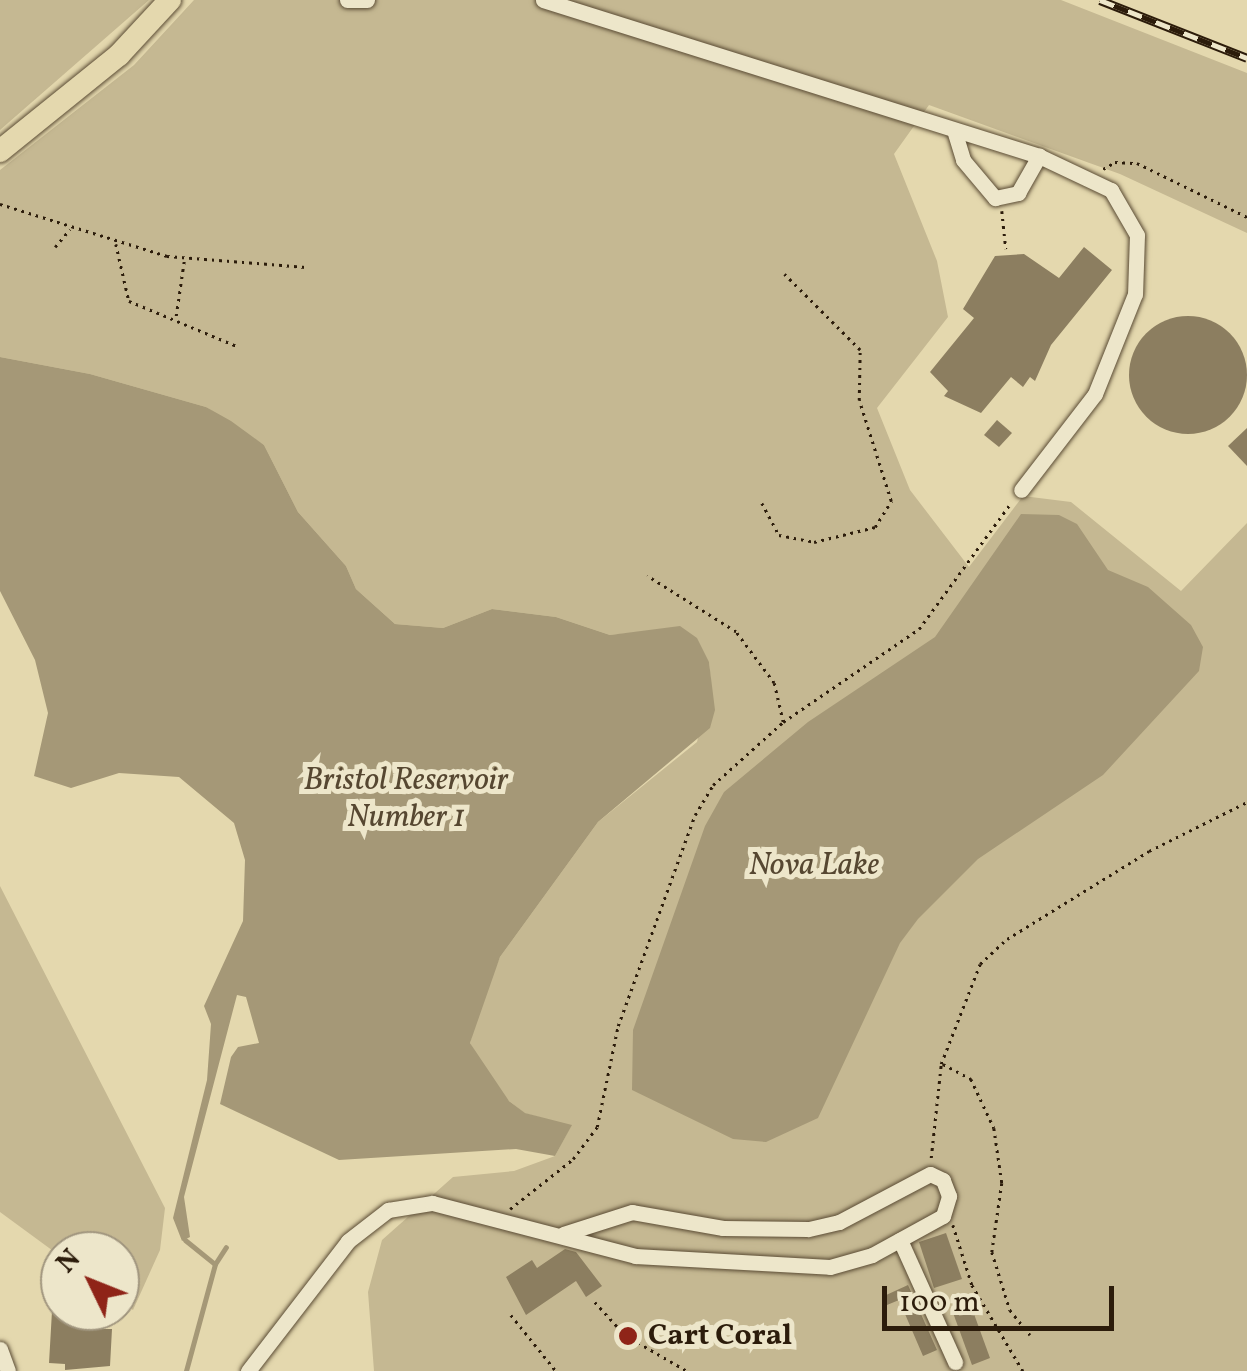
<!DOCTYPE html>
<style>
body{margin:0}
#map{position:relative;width:1247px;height:1371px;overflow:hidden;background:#e4d8ae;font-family:Vollkorn,serif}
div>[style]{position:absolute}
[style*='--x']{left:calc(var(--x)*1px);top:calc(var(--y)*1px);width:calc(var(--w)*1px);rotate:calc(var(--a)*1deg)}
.green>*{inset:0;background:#c5b892}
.water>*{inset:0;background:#a59877}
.stream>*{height:5px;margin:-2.5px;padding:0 2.5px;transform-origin:2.5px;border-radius:2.5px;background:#a59877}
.building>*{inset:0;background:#8c7e60}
.round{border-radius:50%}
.path>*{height:2.5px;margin-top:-1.25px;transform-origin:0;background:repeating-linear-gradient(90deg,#2c1c0b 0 2.5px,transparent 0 7.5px)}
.roads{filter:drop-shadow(0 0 2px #5a4b34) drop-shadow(0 0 2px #5a4b34)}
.minor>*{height:15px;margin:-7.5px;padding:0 7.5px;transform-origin:7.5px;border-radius:7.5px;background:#ede6ca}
.highway>*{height:22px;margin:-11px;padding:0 11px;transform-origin:11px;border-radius:11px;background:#e4d8ae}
.rail>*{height:9px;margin-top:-4.5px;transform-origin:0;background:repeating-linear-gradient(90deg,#ede6ca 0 15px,#2c1c0b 0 30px);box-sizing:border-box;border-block:2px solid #2c1c0b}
.dots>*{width:28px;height:28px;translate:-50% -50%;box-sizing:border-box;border:5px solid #ede6ca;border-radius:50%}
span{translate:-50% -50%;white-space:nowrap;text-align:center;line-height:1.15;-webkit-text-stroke:10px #ede6ca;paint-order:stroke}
.poi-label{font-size:30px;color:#2c1c0b;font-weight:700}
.left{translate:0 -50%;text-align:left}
.water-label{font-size:32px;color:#564731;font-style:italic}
.north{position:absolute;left:40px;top:1231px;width:100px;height:100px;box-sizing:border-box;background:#ede6ca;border:2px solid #a0957e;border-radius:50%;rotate:313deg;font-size:28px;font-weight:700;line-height:40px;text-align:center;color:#2c1c0b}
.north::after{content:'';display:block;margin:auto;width:35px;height:45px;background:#8f2418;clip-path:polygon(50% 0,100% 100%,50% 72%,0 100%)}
.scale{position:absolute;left:882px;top:1286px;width:232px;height:45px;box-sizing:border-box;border:5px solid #2c1c0b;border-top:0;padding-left:12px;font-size:30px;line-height:35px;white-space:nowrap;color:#2c1c0b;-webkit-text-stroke:8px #ede6ca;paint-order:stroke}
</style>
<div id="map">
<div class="green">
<div style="clip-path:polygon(0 0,149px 0,0 130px)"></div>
<div style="clip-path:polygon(194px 0,1061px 0,1247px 73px,1247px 233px,1120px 174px,929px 105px,894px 154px,937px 261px,948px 317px,877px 408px,910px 490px,969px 567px,1023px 496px,1071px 502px,1181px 591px,1247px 523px,1247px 1371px,374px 1371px,368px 1292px,382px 1240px,453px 1177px,514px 1171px,555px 1156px,571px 1126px,524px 1113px,498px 1092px,470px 1043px,481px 1002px,500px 957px,598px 822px,697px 742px,711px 683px,709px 662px,641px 632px,610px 635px,556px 617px,492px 609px,443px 628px,395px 624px,356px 589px,346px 566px,298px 512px,264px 445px,206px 407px,90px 374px,0 357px,0 170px,134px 65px)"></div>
<div style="clip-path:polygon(0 886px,165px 1208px,160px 1250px,133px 1310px,120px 1300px,120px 1251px,60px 1251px,60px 1256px,0 1212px)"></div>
</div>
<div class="water">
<div style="clip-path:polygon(0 357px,90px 374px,206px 407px,231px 421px,264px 445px,298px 512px,346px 566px,356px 589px,395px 624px,443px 628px,492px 609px,556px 617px,610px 635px,680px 626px,697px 638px,709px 662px,715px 710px,710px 728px,598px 822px,500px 957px,470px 1043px,509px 1101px,525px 1113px,572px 1125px,555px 1156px,516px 1149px,339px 1160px,220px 1104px,231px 1057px,238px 1047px,259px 1043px,246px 997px,237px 995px,184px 1197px,190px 1237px,182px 1241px,173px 1218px,207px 1080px,211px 1024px,204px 1006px,243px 921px,245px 860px,234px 823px,179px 777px,119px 773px,71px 788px,34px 776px,48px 713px,35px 660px,0 591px)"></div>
<div style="clip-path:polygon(1021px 514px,1059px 515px,1077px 524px,1108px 570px,1148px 587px,1191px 625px,1203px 647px,1199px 671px,1103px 775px,978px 859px,918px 919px,900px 943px,818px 1118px,766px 1142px,733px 1139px,632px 1090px,633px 1030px,705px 826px,724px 792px,808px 722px,935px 637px)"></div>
</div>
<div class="stream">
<div style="--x:185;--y:1240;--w:38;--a:39"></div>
<div style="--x:215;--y:1264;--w:111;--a:105.2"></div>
<div style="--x:215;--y:1264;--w:20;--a:-57"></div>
</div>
<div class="building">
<div style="clip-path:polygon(1084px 247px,1112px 270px,1051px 345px,1035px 381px,1030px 377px,1023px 387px,1011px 377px,981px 413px,944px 396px,948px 391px,930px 372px,974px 318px,963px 309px,995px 256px,1024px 254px,1059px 278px)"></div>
<div class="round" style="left:1129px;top:316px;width:118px;height:118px"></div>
<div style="clip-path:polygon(997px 420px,1012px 433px,999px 447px,984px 435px)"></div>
<div style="clip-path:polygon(1247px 428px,1247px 466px,1228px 446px)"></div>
<div style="clip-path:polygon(946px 1233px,962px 1279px,934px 1288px,919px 1242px)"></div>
<div style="clip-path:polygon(565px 1249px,576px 1252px,602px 1286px,586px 1297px,576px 1281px,526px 1315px,506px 1277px,532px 1260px,537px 1268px)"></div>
<div style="clip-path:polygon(908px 1285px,937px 1350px,923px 1356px,899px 1300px,887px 1305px,884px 1296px)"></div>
<div style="clip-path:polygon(970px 1303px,990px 1358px,972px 1365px,952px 1310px)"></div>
<div style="clip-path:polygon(52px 1311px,101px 1311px,100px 1329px,112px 1329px,110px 1366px,65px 1370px,65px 1364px,49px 1363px)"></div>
</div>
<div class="path">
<div style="--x:1103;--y:169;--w:14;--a:-30"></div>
<div style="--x:1115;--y:162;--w:22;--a:3"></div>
<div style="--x:1137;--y:163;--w:123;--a:26.1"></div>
<div style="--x:0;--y:204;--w:175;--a:17.3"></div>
<div style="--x:167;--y:256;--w:139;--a:4.5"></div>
<div style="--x:1002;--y:211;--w:38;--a:84"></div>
<div style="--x:116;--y:244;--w:58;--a:77.2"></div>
<div style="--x:129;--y:301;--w:119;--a:22.7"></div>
<div style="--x:55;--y:247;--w:23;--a:-50"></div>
<div style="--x:176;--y:316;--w:56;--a:-81.7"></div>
<div style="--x:762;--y:503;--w:36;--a:62"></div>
<div style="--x:779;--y:535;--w:36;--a:11"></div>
<div style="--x:814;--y:542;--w:63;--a:-13.8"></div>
<div style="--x:875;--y:527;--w:31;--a:-58"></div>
<div style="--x:891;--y:501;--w:106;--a:-107.6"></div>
<div style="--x:859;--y:400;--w:50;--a:-88.9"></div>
<div style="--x:860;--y:350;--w:107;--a:-135"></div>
<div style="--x:783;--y:722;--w:165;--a:-34.4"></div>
<div style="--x:919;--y:629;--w:156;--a:-53.9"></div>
<div style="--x:943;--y:1064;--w:32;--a:28"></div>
<div style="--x:971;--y:1079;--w:54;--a:64.9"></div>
<div style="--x:994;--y:1128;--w:56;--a:81.7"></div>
<div style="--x:1002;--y:1183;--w:70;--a:98.2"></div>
<div style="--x:992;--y:1252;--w:61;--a:72.8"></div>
<div style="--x:1010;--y:1310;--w:32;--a:51"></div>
<div style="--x:931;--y:1158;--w:95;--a:-83.9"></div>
<div style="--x:941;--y:1064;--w:107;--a:-68.7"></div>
<div style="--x:980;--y:964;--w:37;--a:-43"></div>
<div style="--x:1007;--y:939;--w:167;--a:-31.8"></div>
<div style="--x:1149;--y:851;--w:110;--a:-26.6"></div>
<div style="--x:510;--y:1209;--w:80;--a:-38.4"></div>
<div style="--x:573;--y:1159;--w:40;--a:-53"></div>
<div style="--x:597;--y:1127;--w:103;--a:-78.3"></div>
<div style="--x:618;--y:1026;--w:225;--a:-70"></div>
<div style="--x:695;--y:815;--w:35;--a:-59"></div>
<div style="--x:713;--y:785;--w:94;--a:-42"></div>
<div style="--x:783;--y:722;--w:40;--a:-103"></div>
<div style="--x:774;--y:683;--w:64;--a:-126.7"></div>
<div style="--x:736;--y:632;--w:105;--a:-147.8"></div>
<div style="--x:953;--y:1225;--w:63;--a:72.4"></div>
<div style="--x:972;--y:1285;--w:100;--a:59.3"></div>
<div style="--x:595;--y:1302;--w:45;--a:47.7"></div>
<div style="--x:625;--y:1335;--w:72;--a:30.1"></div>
<div style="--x:511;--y:1315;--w:72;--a:51.2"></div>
</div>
<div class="roads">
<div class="minor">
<div style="--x:347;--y:0;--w:20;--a:0"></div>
<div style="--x:543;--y:0;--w:520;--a:17.46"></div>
<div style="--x:1039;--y:156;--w:80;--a:25.3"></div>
<div style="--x:1111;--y:190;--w:52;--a:60"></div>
<div style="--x:1137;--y:235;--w:59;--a:91.9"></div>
<div style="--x:1135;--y:294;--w:108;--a:111.8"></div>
<div style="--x:1095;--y:394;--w:121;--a:127.6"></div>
<div style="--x:954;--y:130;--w:31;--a:73"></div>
<div style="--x:963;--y:160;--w:50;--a:49.9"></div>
<div style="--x:995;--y:198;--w:24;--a:-12"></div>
<div style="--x:1018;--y:193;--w:43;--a:-60.4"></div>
<div style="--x:900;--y:1240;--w:134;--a:65.7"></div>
<div style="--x:0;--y:1349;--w:23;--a:70"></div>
<div style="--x:248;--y:1371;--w:164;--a:-52.4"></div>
<div style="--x:348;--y:1241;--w:51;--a:-37.8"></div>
<div style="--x:388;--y:1210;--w:45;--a:-9"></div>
<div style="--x:432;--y:1203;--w:210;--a:14.6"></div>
<div style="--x:635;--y:1256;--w:195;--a:3.2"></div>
<div style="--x:830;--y:1267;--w:44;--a:-15.9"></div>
<div style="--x:872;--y:1255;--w:81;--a:-28.8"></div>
<div style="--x:943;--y:1216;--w:21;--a:-73"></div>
<div style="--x:949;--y:1196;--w:17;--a:-111"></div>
<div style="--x:943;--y:1180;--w:14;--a:-155"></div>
<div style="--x:930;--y:1174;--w:103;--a:152.2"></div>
<div style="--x:839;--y:1222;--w:32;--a:167"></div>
<div style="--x:808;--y:1229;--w:85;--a:-179.3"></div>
<div style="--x:723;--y:1228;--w:92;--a:-170"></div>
<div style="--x:632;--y:1212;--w:72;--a:162.3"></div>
</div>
<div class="highway">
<div style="--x:0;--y:151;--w:153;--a:-38.9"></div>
<div style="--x:119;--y:55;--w:75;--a:-47.2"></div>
</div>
</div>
<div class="rail">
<div style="--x:1100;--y:0;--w:158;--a:21.5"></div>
</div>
<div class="dots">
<div style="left:628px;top:1336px;background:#8f2418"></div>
</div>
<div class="poi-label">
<span class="left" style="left:648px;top:1336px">Cart Coral</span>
</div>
<div class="water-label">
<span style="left:406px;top:800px">Bristol Reservoir<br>Number 1</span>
<span style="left:814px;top:866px">Nova Lake</span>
</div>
<div class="north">N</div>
<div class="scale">100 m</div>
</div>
